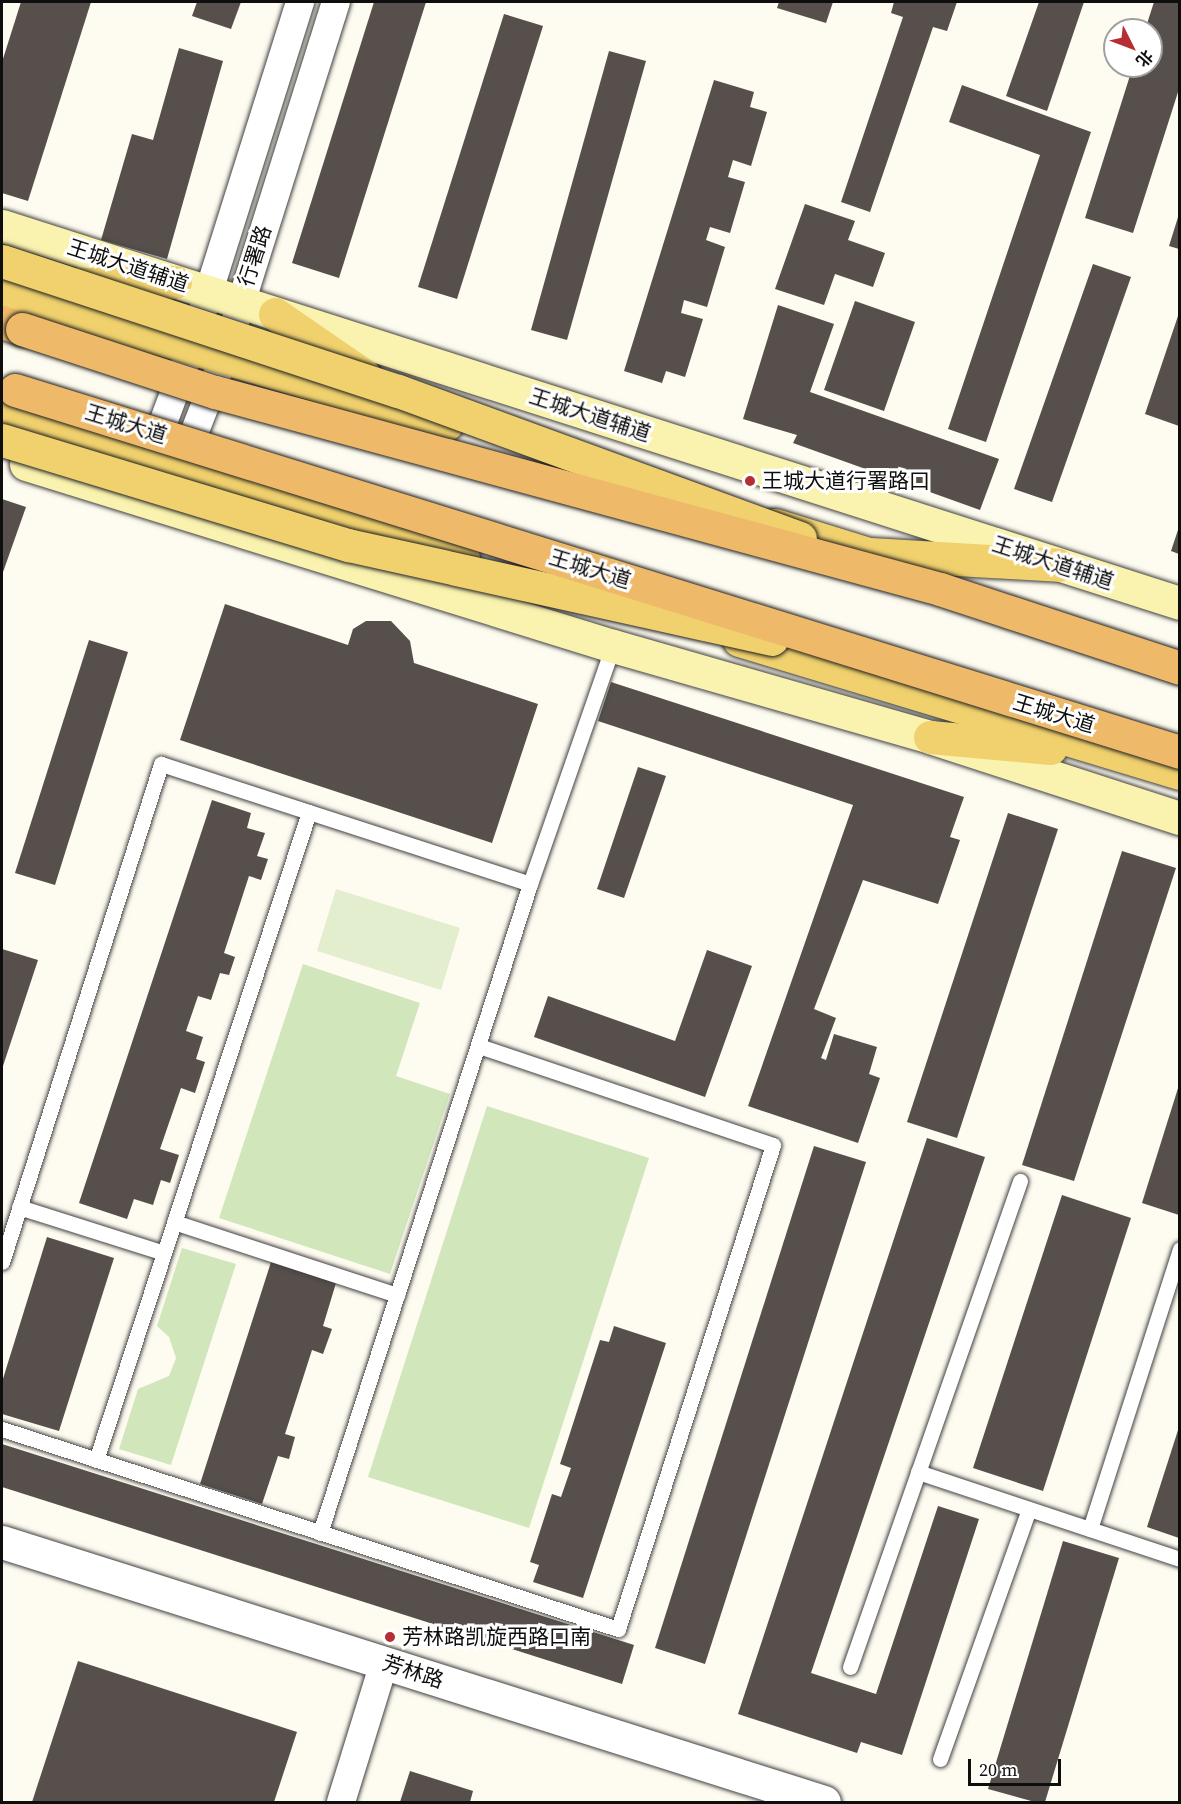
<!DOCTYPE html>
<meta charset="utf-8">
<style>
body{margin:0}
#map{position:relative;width:1181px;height:1804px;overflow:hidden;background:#fefbf0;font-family:"Source Serif 4","Noto Sans SC",serif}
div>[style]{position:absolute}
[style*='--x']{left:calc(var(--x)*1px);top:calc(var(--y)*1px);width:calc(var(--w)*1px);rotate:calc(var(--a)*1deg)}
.green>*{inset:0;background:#d1e7bb}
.pitch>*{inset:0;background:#e2eecd}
.building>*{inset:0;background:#564f4b}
.roads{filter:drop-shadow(0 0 2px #414141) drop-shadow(0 0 2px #414141)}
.service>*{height:15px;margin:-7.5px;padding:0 7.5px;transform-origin:7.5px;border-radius:7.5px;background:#fff}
.minor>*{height:28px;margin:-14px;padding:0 14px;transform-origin:14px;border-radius:14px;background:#fff}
.tertiary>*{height:33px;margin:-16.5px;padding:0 16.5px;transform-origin:16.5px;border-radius:16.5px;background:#fff}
.secondary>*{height:33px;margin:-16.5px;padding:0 16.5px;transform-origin:16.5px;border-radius:16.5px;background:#faf2af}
.primary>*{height:33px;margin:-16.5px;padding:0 16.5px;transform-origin:16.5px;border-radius:16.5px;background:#f0d16e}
.trunk>*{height:33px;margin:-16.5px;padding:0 16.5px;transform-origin:16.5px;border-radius:16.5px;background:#eeb968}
.bridges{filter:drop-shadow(0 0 2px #1f1f1f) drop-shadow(0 0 2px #1f1f1f)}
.primary-bridge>*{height:33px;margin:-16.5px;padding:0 16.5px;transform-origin:16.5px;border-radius:16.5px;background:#f0d16e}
.trunk-bridge>*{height:33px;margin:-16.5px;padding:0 16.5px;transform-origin:16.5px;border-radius:16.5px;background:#eeb968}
.dots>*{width:16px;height:16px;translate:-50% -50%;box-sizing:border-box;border:3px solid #fff;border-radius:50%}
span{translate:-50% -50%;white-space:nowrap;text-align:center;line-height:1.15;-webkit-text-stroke:6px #fff;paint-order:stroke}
.street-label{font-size:21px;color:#0e0e0e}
.poi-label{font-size:21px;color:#0e0e0e}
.left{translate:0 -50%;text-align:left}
.frame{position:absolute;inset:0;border:3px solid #0e0e0e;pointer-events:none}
.north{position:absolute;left:1103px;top:18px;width:60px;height:60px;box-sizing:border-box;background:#fff;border:2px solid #9f9f9f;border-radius:50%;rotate:132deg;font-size:16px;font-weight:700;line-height:24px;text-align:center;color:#0e0e0e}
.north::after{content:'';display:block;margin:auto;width:21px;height:27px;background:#b52e34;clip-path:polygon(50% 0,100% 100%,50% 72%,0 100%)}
.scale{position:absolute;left:968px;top:1759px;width:93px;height:27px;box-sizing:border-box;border:3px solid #0e0e0e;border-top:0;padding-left:8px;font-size:18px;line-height:21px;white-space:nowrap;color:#0e0e0e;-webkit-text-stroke:4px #fff;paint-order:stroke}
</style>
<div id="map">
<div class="green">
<div style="clip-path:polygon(303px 964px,420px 1003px,396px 1076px,450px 1094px,390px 1274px,219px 1218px)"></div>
<div style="clip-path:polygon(487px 1106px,649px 1158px,529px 1528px,368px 1477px)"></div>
<div style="clip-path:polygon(182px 1248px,236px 1264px,171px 1465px,119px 1449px,138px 1389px,169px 1376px,176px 1358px,169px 1337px,157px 1326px)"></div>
</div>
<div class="pitch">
<div style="clip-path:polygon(336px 889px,460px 928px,441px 990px,317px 951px)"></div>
</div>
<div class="building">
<div style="clip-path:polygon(21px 2px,91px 2px,28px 201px,2px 193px,2px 62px)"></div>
<div style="clip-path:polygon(197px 2px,241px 2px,231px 29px,192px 16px)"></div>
<div style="clip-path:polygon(374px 2px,426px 2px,339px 278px,292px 263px)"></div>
<div style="clip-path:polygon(779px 2px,833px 2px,826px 23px,777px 8px)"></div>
<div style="clip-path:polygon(894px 2px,957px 2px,947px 31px,933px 27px,870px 212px,841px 202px,903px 17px,891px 13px)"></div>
<div style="clip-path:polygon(1039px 2px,1084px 2px,1047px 111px,1006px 96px)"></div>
<div style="clip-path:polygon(1154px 2px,1179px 2px,1179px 89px,1133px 233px,1085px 218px,1133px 66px,1151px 66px,1151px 30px,1145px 30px)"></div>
<div style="clip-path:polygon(504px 14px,543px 26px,457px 299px,418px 287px)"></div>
<div style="clip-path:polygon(179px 48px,223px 61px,167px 259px,101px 240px,132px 134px,153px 140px)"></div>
<div style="clip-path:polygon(609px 51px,646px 61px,567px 340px,531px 330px)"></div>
<div style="clip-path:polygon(714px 80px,754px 92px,750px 107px,767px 112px,751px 166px,733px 160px,728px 177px,745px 182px,730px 233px,710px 227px,706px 240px,725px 247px,707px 307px,684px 300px,681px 313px,703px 319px,685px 377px,666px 371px,662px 383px,624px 371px)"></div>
<div style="clip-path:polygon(962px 85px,1091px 132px,986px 442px,948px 429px,1040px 155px,949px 122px)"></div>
<div style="clip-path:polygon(805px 204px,855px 221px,848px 240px,885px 253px,873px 287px,835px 274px,824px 305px,775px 289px)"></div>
<div style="clip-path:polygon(1179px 214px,1179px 249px,1169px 246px)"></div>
<div style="clip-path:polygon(1093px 264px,1131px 277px,1052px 502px,1014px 489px)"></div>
<div style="clip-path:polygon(855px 301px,915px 322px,884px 411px,824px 390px)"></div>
<div style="clip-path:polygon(778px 305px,834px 324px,810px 392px,999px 459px,980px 510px,793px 443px,797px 435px,743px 419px)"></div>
<div style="clip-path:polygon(1179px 313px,1179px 426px,1145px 414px)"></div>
<div style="clip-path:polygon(2px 499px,26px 507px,2px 575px)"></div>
<div style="clip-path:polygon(1179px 527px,1179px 554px,1171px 551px)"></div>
<div style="clip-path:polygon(225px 604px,348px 645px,353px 629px,366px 621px,391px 621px,410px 641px,414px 663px,538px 704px,492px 843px,180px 740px)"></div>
<div style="clip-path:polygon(89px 640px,128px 652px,55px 885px,15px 873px)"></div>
<div style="clip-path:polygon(611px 682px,964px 797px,950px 837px,960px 840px,938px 904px,863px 880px,814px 1009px,836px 1018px,821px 1058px,826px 1060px,834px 1034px,877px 1047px,869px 1074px,880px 1078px,858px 1143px,748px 1106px,853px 805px,598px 721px)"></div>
<div style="clip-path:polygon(638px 767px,666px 776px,624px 898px,597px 889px)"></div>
<div style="clip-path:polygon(212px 800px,251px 813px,247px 828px,265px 833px,257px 856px,268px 859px,261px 880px,249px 876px,224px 953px,235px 957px,229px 975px,220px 973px,211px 1000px,198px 996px,186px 1031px,203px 1037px,196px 1059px,205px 1062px,195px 1093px,181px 1088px,160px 1149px,179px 1155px,170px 1183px,161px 1180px,153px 1205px,134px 1199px,127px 1219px,79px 1203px)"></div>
<div style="clip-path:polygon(1008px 813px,1058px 829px,957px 1138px,907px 1122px)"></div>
<div style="clip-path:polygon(1122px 851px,1176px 868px,1074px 1181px,1022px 1165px)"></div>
<div style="clip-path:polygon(2px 949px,38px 960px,2px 1069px)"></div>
<div style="clip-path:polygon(707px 950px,752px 966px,705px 1097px,534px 1037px,548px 996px,675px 1041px)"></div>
<div style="clip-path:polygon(1179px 1085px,1179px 1215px,1142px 1203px)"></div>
<div style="clip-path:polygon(927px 1138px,985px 1157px,811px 1673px,876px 1694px,938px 1506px,979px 1519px,902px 1755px,861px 1742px,857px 1753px,738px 1714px)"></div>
<div style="clip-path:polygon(814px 1146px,866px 1162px,705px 1664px,655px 1648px)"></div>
<div style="clip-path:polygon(1062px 1195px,1131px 1218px,1043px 1491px,973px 1468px)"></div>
<div style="clip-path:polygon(47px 1237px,114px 1258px,59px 1431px,2px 1414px,2px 1382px)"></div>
<div style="clip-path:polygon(271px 1262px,336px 1283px,323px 1326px,332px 1329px,323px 1354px,312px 1350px,285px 1434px,295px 1437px,289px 1459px,278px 1456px,262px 1504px,200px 1484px)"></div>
<div style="clip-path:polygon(614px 1326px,666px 1343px,583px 1598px,533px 1582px,539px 1565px,530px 1562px,552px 1494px,561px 1497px,571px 1468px,560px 1464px,600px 1340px,609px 1342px)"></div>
<div style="clip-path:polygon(1179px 1427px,1179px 1538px,1147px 1527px)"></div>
<div style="clip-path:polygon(2px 1444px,634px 1645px,622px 1684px,2px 1487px)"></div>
<div style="clip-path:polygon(1063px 1541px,1119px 1558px,1045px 1802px,1035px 1802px,988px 1789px)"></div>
<div style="clip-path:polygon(78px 1661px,297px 1732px,274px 1802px,32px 1802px)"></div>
<div style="clip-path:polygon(410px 1771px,473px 1791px,470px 1802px,400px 1802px)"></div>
</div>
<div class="roads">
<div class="service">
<div style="--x:19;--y:1207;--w:152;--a:17.6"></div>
<div style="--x:174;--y:1222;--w:235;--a:18.1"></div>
<div style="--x:2;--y:1262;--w:523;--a:-72.29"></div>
<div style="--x:161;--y:764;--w:388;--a:18"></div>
<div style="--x:2;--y:1429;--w:648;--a:17.99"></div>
<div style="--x:618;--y:1629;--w:508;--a:-72.24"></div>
<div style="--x:773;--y:1145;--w:311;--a:-161.4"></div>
<div style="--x:96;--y:1460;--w:682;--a:-71.8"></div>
<div style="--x:918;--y:1472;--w:276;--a:18.4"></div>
<div style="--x:1090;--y:1529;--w:294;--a:-72.2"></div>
<div style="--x:320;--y:1533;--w:682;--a:-72.07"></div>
<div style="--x:530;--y:884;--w:252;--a:-70.8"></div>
<div style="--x:850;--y:1667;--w:515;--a:-70.72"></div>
<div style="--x:940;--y:1759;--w:265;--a:-70.4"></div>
</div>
<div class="minor">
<div style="--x:151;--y:455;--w:114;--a:-69.5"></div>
<div style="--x:191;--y:348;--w:363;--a:-72.5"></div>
<div style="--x:182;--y:464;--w:115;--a:-68.6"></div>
<div style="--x:224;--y:357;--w:372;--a:-72.5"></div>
<div style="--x:341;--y:1802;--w:145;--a:-72.8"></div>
</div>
<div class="tertiary">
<div style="--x:2;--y:1542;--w:862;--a:17.55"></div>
</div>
<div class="secondary">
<div style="--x:2;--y:226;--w:1237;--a:17.75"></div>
<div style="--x:26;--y:464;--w:615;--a:17.23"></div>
<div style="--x:613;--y:646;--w:330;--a:16"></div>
<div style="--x:930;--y:737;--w:263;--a:18"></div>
</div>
<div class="primary">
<div style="--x:78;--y:284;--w:97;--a:-1.2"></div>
<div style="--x:2;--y:292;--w:464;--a:16.5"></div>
<div style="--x:275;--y:314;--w:109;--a:34.6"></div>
<div style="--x:2;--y:416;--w:482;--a:17"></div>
<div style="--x:775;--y:525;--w:102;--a:17.2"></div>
<div style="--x:870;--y:554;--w:188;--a:3.3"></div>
<div style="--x:739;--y:640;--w:461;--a:16.8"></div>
<div style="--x:930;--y:737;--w:121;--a:5.2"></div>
</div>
<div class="trunk">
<div style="--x:2;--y:322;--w:21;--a:19"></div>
</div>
</div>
<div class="bridges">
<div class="primary-bridge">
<div style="--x:2;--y:261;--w:417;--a:18.2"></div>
<div style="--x:398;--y:391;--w:428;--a:20.1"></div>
<div style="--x:2;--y:440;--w:362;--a:16.9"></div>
<div style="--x:348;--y:545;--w:434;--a:12.5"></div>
</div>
<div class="trunk-bridge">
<div style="--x:22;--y:329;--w:203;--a:18.1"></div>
<div style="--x:215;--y:392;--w:751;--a:15.2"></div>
<div style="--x:940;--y:589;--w:253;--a:18.2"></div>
<div style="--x:15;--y:390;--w:1220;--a:17.26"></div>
</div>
</div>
<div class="dots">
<div style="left:750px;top:481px;background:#b52e34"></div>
<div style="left:390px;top:1637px;background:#b52e34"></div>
</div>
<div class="street-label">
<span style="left:255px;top:256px;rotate:-72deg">行署路</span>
<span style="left:128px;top:266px;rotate:18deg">王城大道辅道</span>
<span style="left:590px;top:415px;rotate:18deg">王城大道辅道</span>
<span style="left:126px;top:424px;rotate:17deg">王城大道</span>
<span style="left:1053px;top:563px;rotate:18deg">王城大道辅道</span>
<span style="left:590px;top:569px;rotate:17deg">王城大道</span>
<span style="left:1054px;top:714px;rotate:17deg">王城大道</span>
<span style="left:413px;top:1672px;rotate:18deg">芳林路</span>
</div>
<div class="poi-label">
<span class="left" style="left:762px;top:481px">王城大道行署路口</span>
<span class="left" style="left:402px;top:1637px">芳林路凯旋西路口南</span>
</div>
<div class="frame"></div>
<div class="north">北</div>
<div class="scale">20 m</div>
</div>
